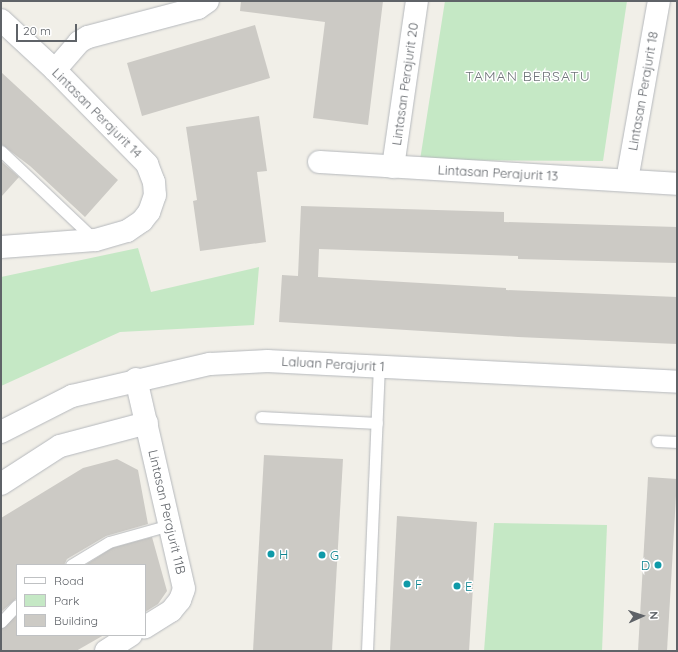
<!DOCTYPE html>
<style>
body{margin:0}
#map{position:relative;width:678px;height:652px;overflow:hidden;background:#f1efe8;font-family:Quicksand,sans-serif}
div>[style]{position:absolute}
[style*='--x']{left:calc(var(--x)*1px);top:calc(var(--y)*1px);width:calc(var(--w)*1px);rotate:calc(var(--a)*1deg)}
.green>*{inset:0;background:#c5e8c5}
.building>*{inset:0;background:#cccac5}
.roads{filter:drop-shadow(0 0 1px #b5b8bc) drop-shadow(0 0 1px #b5b8bc)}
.lane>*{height:11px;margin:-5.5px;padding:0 5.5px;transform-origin:5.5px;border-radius:5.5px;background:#fff}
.street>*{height:22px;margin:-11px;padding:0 11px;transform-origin:11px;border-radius:11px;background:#fff}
.secondary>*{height:22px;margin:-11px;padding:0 11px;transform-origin:11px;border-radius:11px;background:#fff}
.dots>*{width:11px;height:11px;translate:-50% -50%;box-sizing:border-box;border:2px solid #fff;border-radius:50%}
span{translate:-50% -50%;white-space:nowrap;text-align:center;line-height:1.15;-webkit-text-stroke:3px #fff;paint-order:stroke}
.street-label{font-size:13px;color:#5f6368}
.culture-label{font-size:13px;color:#0d838f}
.left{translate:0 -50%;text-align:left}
.right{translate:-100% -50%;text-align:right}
.neighbourhood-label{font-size:14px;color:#70757a;letter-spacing:1px}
.frame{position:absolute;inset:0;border:2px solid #5f6368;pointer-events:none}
.legend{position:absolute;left:16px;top:564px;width:130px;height:72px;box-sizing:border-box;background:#fff;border:1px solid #bfc1c3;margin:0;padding:5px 7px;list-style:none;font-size:12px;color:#5f6368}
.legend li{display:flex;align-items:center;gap:8px;height:20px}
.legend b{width:20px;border:1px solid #bfc1c3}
.north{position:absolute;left:622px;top:596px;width:40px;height:40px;-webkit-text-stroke:3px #fff;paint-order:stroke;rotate:87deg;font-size:11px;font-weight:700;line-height:16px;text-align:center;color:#5f6368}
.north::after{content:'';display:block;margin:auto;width:14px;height:18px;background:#5f6368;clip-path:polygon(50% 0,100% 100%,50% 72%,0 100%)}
.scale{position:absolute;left:16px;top:24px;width:61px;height:18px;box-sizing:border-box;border:2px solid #5f6368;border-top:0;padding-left:5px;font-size:12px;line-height:14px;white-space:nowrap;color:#5f6368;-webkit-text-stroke:3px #fff;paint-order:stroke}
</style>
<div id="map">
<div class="green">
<div style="clip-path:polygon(445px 1px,627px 1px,603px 161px,420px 160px)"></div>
<div style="clip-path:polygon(138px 248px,151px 292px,259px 267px,254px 325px,120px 332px,1px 386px,1px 277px)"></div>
<div style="clip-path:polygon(494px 523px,607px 525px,602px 651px,484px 651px)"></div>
</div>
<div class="building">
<div style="clip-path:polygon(241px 1px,383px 1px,368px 125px,313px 118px,325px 22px,240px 11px)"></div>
<div style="clip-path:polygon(255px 25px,270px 78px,142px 116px,127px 63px)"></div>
<div style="clip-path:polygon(1px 72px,118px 180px,85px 217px,30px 166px,1px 144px)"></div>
<div style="clip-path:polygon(259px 116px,267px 171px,257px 172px,266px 242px,200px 251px,193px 201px,197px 200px,186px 127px)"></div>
<div style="clip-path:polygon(1px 161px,19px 177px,1px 197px)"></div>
<div style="clip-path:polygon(301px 206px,504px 212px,504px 222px,677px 227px,677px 263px,518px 259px,518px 256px,319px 249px,318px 277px,506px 288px,506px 290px,677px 297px,677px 344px,518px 337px,279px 322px,282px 275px,298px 276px)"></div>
<div style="clip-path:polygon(264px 455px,343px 459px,332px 651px,253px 651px)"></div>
<div style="clip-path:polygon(117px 459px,138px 470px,148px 524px,106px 536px,67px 559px,64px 565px,17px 565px,17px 598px,1px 612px,1px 518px,83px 468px)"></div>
<div style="clip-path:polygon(648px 477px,677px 479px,667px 651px,638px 651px)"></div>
<div style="clip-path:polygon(397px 516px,477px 522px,469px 651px,390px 651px)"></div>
<div style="clip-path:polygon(152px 537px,167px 591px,158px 604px,145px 612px,145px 565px,85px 565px,112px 548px)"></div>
<div style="clip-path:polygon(17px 615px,17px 635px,104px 635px,76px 651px,1px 651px,1px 629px)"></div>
</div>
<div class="roads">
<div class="lane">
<div style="--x:1;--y:151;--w:129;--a:43.4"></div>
<div style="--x:261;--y:417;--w:116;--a:3"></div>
<div style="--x:657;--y:441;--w:20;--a:3"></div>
<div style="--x:71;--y:565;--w:44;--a:-31.2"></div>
<div style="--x:109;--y:542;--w:63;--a:-15.6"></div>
<div style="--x:1;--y:622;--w:23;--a:-47"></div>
<div style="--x:367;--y:651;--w:285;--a:-87.6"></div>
</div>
<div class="street">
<div style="--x:1;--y:20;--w:74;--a:42.8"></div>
<div style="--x:55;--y:70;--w:132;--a:45.6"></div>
<div style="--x:147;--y:164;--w:19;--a:69"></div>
<div style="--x:154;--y:182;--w:13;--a:86"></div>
<div style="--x:155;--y:195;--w:18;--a:109"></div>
<div style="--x:149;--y:212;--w:11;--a:128"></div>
<div style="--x:142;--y:221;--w:18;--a:146"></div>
<div style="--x:127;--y:231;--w:33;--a:164"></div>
<div style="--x:95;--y:240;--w:94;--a:175.7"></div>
<div style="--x:55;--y:70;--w:37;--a:-49"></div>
<div style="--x:79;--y:42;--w:10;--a:-29"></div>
<div style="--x:88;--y:37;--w:114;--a:-14.8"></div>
<div style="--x:198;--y:8;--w:12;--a:-35"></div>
<div style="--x:319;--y:162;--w:359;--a:3.5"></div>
<div style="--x:393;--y:167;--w:168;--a:-81.8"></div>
<div style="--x:627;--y:180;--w:182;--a:-79.9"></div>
<div style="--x:136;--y:379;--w:215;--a:77.1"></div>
<div style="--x:184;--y:589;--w:12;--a:110"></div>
<div style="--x:180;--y:600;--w:14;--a:129"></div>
<div style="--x:171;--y:611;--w:31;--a:148"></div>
<div style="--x:1;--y:484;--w:70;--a:-32.8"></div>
<div style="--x:60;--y:446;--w:90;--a:-14.8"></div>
<div style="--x:106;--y:651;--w:30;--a:-33"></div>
</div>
<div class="secondary">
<div style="--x:1;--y:432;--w:80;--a:-26.9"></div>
<div style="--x:72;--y:396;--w:142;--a:-13.1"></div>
<div style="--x:210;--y:364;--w:58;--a:-3"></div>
<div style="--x:268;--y:361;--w:410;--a:2.9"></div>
</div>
</div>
<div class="dots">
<div style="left:271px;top:554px;background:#0f9aa8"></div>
<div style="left:322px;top:555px;background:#0f9aa8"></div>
<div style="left:658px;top:565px;background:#0f9aa8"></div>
<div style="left:407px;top:584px;background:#0f9aa8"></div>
<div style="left:457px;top:586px;background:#0f9aa8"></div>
</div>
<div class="street-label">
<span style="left:405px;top:84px;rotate:-82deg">Lintasan Perajurit 20</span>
<span style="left:643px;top:91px;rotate:-80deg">Lintasan Perajurit 18</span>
<span style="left:97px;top:113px;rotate:45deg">Lintasan Perajurit 14</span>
<span style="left:498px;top:173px;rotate:3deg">Lintasan Perajurit 13</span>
<span style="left:333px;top:364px;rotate:3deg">Laluan Perajurit 1</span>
<span style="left:167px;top:512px;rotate:77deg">Lintasan Perajurit 11B</span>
</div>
<div class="culture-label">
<span class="left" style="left:279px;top:554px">H</span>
<span class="left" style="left:330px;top:555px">G</span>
<span class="right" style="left:650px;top:565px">D</span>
<span class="left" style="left:415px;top:584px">F</span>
<span class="left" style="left:465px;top:586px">E</span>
</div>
<div class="neighbourhood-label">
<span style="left:528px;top:76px">TAMAN BERSATU</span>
</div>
<div class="frame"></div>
<ul class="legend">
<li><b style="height:5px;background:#fff"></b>Road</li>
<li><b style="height:11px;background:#c5e8c5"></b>Park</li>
<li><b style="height:11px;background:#cccac5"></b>Building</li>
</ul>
<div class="north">N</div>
<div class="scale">20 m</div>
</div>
